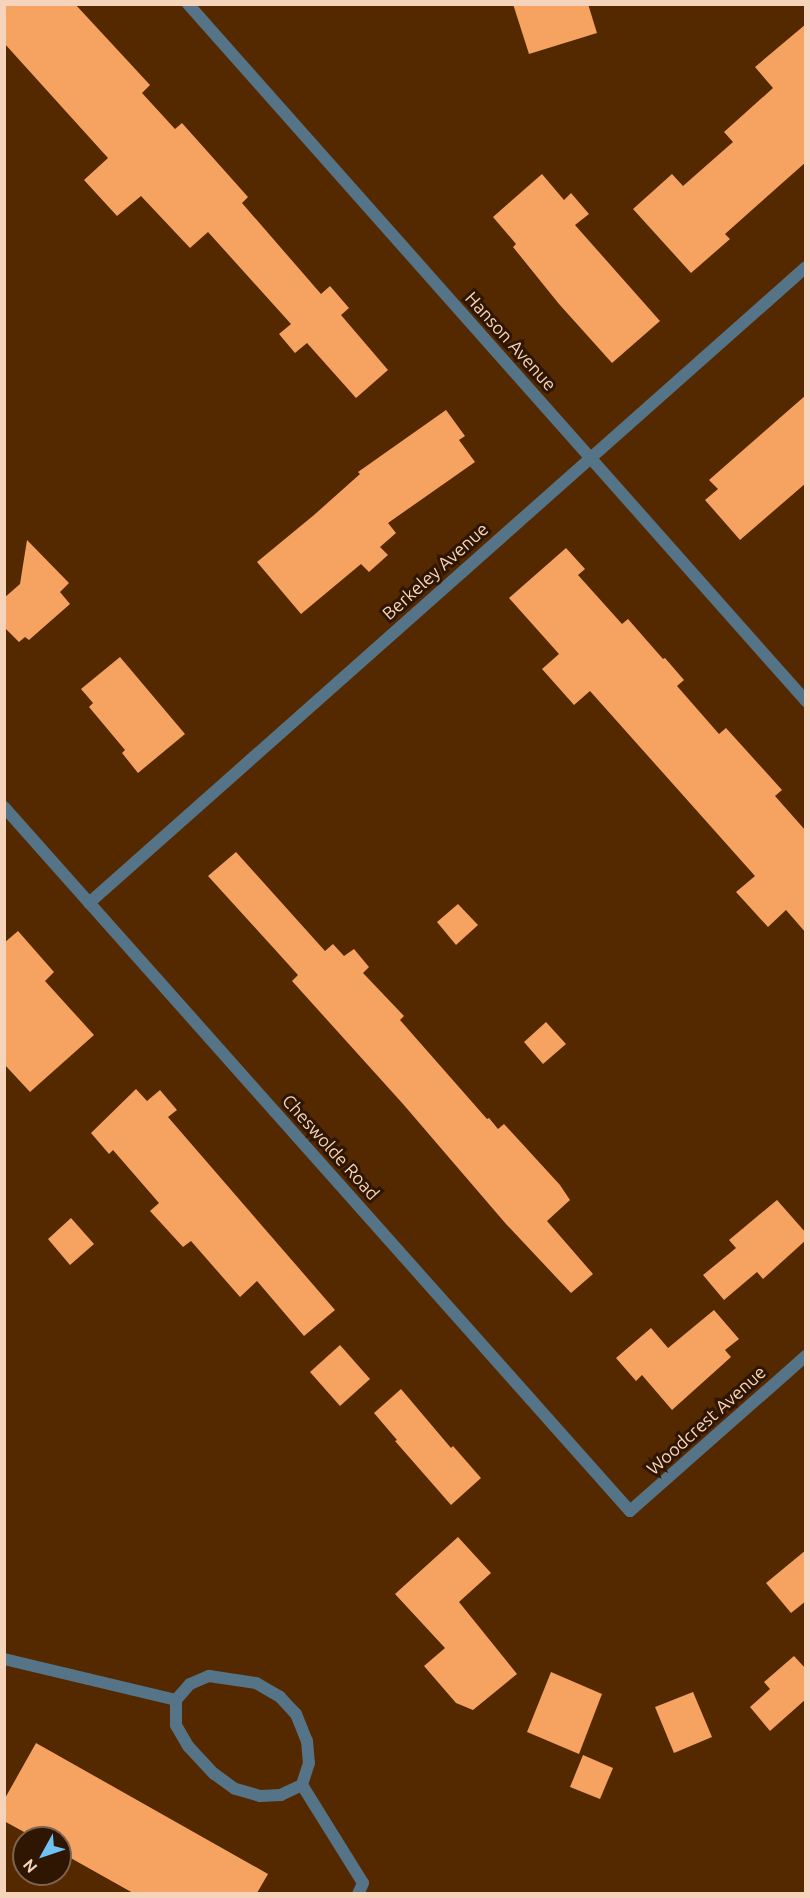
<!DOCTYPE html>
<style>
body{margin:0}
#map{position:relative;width:810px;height:1898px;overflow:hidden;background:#542900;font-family:Ubuntu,sans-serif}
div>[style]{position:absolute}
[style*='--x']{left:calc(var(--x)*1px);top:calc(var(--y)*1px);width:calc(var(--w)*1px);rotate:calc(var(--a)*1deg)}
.building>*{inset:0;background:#f6a260}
.service>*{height:12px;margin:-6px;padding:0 6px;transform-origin:6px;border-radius:6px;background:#567487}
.minor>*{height:12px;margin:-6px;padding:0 6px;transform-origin:6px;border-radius:6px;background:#567487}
span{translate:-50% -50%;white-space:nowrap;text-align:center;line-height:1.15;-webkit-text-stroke:6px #2f1602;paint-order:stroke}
.street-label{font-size:18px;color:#f6d4bb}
.frame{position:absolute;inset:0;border:6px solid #f6d4bb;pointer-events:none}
.north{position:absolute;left:12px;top:1826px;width:60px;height:60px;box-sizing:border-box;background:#2f1602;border:2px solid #7f624c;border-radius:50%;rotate:230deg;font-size:16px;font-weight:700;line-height:24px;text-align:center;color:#f6d4bb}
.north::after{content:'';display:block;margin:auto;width:21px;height:27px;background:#70c2f4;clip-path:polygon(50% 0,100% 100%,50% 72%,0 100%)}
</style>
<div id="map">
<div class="building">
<div style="clip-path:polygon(4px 4px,75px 4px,150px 85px,142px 93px,175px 129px,182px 123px,248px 197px,242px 203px,321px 294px,330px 286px,349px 308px,341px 315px,388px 370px,356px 398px,307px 343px,295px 353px,279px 334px,291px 324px,208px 232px,190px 248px,141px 196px,117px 216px,84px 180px,108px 158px,4px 43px)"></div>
<div style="clip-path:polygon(513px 4px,588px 4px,597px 33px,529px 54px)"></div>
<div style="clip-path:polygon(806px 24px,806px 162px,725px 234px,730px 239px,691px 273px,633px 209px,672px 174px,683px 186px,733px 142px,724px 132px,773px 88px,755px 67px)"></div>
<div style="clip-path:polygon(542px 174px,564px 200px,571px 193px,589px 214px,575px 225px,660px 321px,612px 363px,559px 304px,513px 247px,516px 244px,493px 217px)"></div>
<div style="clip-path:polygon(806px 395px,806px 483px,740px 540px,705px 500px,718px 489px,709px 480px)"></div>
<div style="clip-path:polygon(446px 410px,465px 436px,459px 440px,475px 462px,388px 523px,396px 533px,380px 547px,388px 555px,369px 572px,361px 564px,301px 614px,257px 562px,314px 515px,360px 474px,358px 472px)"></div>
<div style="clip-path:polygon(27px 540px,69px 583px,60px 592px,70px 604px,29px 640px,25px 637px,19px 642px,4px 627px,4px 598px,20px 584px)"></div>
<div style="clip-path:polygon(566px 548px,585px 569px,578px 575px,622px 624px,628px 619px,663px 659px,665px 658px,684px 680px,677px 686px,719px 734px,726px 728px,782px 790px,775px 796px,806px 831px,806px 933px,786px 910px,768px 927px,736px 892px,755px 876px,590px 691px,574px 705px,542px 669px,559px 654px,509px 598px)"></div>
<div style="clip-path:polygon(120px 657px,185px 734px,138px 773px,122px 753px,125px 750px,89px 707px,93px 703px,81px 689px)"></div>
<div style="clip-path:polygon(236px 852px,325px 951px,333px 944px,344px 956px,354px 949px,369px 967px,363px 973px,404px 1016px,400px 1020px,487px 1119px,489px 1118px,498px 1129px,504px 1124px,560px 1185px,570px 1200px,547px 1221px,593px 1274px,571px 1293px,506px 1224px,403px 1104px,292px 981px,298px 975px,208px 876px)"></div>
<div style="clip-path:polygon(458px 904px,478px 925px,456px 945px,437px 922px)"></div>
<div style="clip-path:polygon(18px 931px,54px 972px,45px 981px,94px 1035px,30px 1092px,4px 1064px,4px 943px)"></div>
<div style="clip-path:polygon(546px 1022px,566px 1044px,543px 1064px,524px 1042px)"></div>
<div style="clip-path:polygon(136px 1089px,147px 1101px,160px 1090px,177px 1110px,168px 1117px,335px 1310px,304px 1336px,257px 1281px,240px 1297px,191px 1241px,183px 1247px,150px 1211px,159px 1203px,113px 1150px,109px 1154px,91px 1133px)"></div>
<div style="clip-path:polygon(777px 1200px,806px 1233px,806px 1240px,763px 1279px,757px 1272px,724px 1300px,703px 1275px,736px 1248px,729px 1240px)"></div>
<div style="clip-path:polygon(71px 1218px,94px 1244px,70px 1265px,48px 1239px)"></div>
<div style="clip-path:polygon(714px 1310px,739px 1339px,725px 1350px,731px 1357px,672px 1410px,642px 1375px,636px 1381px,616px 1358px,651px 1328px,668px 1348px)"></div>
<div style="clip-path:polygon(340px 1345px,370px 1379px,340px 1406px,310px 1372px)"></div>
<div style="clip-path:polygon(401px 1389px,451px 1448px,453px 1446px,481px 1478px,451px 1505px,395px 1441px,397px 1440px,374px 1413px)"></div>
<div style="clip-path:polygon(458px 1537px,491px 1573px,459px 1602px,517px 1674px,473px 1710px,456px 1703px,424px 1666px,445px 1648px,395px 1594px)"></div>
<div style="clip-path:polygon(806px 1550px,806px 1601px,791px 1613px,766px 1583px)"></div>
<div style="clip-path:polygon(794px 1656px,806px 1669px,806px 1699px,770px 1731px,750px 1707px,770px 1689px,764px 1682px)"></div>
<div style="clip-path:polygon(551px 1672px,602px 1694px,579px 1754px,527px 1732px)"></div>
<div style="clip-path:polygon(693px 1692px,712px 1737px,674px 1753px,655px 1707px)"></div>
<div style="clip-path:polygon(36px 1743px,268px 1874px,257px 1893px,133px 1893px,60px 1852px,60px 1838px,35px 1838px,4px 1821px,4px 1800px)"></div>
<div style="clip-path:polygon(583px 1755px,613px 1768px,600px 1799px,570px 1787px)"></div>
</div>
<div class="service">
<div style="--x:4;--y:1659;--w:177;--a:13.4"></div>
<div style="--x:209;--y:1676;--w:48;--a:8.5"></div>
<div style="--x:256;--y:1683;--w:28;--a:30"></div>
<div style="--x:280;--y:1697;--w:23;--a:47"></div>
<div style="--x:296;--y:1714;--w:29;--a:68"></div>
<div style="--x:307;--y:1741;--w:22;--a:85"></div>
<div style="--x:309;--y:1763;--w:23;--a:108"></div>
<div style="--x:302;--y:1785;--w:23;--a:155"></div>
<div style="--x:281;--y:1795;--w:21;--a:177"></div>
<div style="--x:260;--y:1796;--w:26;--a:-164"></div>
<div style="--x:235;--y:1789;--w:26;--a:-144"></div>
<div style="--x:214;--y:1774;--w:38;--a:-133"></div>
<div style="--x:188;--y:1746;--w:24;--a:-120"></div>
<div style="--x:176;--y:1725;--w:25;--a:-90"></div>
<div style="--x:176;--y:1700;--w:21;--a:-49"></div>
<div style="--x:190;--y:1684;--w:21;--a:-23"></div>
<div style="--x:302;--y:1785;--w:115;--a:58.1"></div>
<div style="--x:363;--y:1883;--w:12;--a:114"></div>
</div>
<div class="minor">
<div style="--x:188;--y:4;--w:932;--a:48.44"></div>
<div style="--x:4;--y:807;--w:942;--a:48.36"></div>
<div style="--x:630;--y:1511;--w:235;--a:-41.4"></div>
<div style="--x:89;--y:903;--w:958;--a:-41.57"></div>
</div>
<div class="street-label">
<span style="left:511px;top:341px;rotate:48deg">Hanson Avenue</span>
<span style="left:435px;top:571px;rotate:-42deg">Berkeley Avenue</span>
<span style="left:331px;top:1147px;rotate:48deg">Cheswolde Road</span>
<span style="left:706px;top:1420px;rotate:-42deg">Woodcrest Avenue</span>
</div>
<div class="frame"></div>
<div class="north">N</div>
</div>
